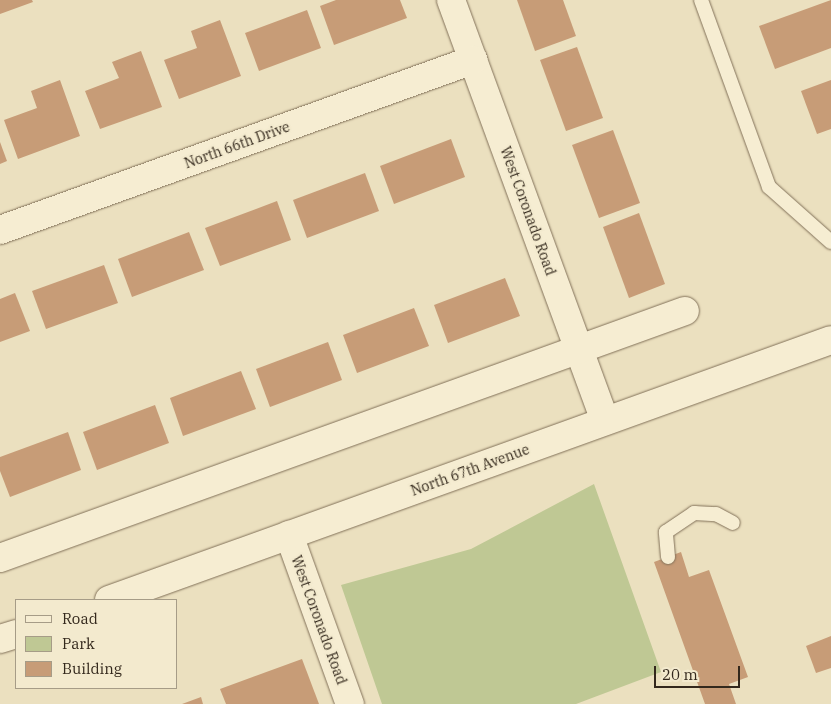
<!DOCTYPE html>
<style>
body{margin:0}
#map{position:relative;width:831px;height:704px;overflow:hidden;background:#ebe0bf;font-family:"IBM Plex Serif",serif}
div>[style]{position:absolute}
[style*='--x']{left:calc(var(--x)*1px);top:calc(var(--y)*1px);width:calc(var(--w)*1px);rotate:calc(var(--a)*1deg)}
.green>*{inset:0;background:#bfc894}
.building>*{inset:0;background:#c79c77}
.roads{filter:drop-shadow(0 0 1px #827159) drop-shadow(0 0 1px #827159)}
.service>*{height:14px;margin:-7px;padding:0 7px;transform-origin:7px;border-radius:7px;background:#f6edd2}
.minor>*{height:28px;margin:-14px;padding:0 14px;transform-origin:14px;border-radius:14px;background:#f6edd2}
.secondary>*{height:28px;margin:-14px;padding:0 14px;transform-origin:14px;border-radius:14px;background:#f6edd2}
span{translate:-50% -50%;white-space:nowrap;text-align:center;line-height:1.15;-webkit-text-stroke:4px #f3eace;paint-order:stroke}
.street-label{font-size:14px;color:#33281c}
.legend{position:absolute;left:15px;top:599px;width:162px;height:90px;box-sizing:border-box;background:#f3eace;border:1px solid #a69c87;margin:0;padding:6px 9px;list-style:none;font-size:15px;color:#33281c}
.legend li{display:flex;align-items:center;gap:10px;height:25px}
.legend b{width:25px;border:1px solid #a69c87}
.scale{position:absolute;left:654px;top:666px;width:86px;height:22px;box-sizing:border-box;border:2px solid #33281c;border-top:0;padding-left:6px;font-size:15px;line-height:18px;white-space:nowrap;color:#33281c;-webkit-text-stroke:4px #f3eace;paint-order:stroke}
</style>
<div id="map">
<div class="green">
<div style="clip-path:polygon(594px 484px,661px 672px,576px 704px,382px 704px,341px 585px,471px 549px)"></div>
</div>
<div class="building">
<div style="clip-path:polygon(0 0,32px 0,33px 2px,0 14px)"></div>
<div style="clip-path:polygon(336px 0,400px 0,407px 18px,334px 45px,320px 6px)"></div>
<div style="clip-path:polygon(517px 0,563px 0,576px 36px,535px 51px)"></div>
<div style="clip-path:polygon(831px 0,831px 48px,775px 69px,759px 26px)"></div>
<div style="clip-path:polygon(307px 10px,321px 48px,259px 71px,245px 33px)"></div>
<div style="clip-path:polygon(220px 20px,241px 76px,179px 99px,164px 60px,197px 48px,191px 31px)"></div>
<div style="clip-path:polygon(577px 47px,603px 118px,566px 131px,540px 60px)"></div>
<div style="clip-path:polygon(141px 51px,162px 107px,100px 129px,85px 91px,119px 78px,112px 62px)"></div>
<div style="clip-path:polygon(60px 80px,80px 136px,18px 159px,4px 120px,37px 108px,31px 91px)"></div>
<div style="clip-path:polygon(831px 80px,831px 129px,817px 134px,801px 91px)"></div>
<div style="clip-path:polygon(613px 130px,640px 203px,599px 218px,572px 145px)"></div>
<div style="clip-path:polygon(451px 139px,465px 177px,394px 204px,380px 166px)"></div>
<div style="clip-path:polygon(0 142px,7px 161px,0 164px)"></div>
<div style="clip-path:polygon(365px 173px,379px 211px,307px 238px,293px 200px)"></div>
<div style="clip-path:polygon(277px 201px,291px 240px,220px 266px,205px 228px)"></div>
<div style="clip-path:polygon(639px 213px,665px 284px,629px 298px,603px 227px)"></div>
<div style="clip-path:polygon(189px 232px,204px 270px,132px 297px,118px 259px)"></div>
<div style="clip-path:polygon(104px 265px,118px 303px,46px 329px,32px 291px)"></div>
<div style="clip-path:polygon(505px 278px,520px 316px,448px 343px,434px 305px)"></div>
<div style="clip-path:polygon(15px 293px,30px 331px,0 342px,0 299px)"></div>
<div style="clip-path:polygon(414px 308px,429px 346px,357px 373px,343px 335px)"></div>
<div style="clip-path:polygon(328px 342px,342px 380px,270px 407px,256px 369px)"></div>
<div style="clip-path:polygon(241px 371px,256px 409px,183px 436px,170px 398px)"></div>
<div style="clip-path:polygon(155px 405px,169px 443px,97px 470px,83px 432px)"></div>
<div style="clip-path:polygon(68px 432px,81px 470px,10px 497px,0 471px,0 457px)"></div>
<div style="clip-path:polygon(681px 552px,689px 577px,709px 570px,748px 677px,729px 684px,736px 704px,705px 704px,654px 562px)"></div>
<div style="clip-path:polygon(831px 636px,831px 668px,816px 673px,806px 646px)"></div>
<div style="clip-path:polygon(302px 659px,319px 704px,226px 704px,220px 689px)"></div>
<div style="clip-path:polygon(201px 697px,203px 704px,182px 704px)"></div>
</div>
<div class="roads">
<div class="service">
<div style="--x:701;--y:0;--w:199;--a:70"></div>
<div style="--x:769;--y:187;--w:83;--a:41.6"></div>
<div style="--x:668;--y:557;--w:25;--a:-95"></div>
<div style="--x:666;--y:532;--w:34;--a:-34"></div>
<div style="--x:694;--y:513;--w:22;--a:3"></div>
<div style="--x:716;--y:514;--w:19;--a:28"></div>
</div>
<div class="minor">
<div style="--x:451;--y:0;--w:448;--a:69.9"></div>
<div style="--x:0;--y:230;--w:503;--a:-19.77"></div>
<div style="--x:289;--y:535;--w:180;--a:70.2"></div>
<div style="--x:0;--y:558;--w:728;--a:-19.83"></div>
</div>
<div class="secondary">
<div style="--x:109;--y:600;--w:767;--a:-19.8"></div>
<div style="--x:0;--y:639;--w:17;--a:-17"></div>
</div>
</div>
<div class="street-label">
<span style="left:237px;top:145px;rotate:-20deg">North 66th Drive</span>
<span style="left:528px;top:211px;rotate:70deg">West Coronado Road</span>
<span style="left:470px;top:470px;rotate:-20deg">North 67th Avenue</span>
<span style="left:319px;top:620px;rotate:70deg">West Coronado Road</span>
</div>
<ul class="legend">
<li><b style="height:6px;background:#f6edd2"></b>Road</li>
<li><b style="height:14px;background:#bfc894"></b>Park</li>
<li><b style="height:14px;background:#c79c77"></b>Building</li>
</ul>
<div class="scale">20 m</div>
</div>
